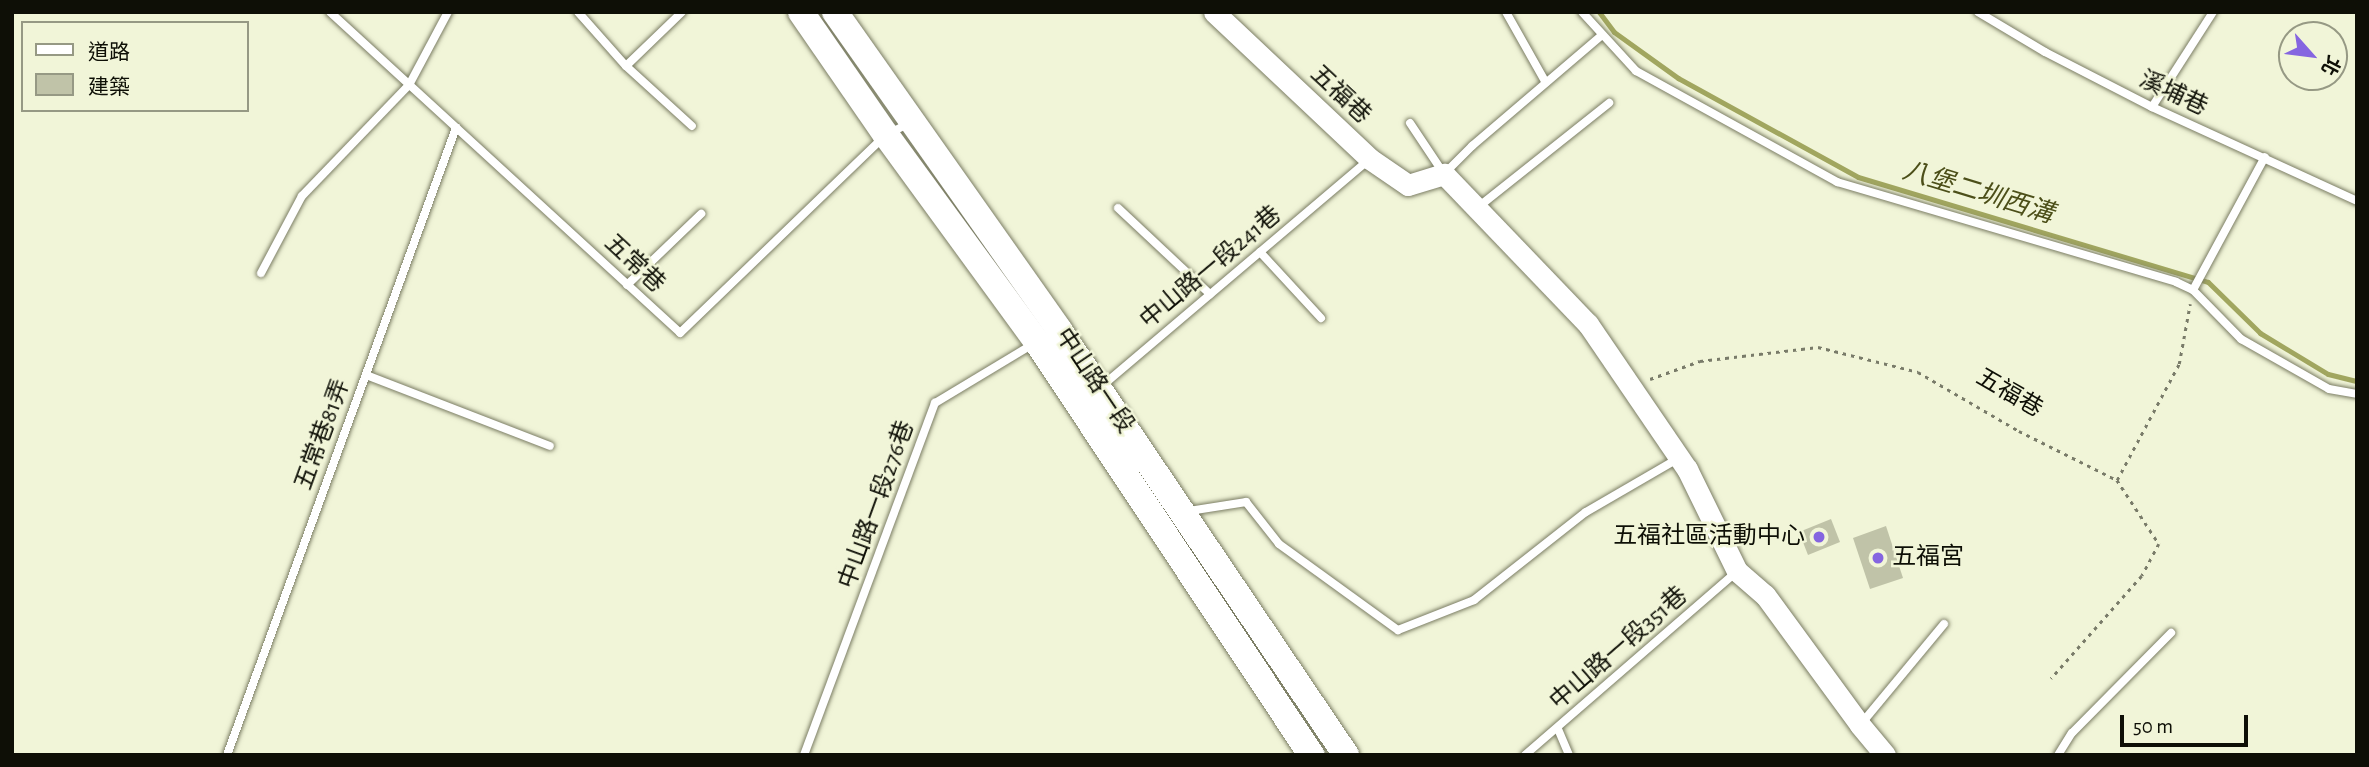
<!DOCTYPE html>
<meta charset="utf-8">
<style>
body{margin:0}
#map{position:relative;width:2369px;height:767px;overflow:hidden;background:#f1f5d8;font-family:"Alegreya Sans","Noto Sans TC",sans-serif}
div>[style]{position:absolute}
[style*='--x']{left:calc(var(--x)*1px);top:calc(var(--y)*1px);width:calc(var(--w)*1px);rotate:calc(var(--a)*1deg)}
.stream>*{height:5px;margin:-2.5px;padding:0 2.5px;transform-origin:2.5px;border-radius:2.5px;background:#a1a65f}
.building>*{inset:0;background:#c0c3a8}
.path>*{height:2.5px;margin-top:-1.25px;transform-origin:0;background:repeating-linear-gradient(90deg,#797b69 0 3.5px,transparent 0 8.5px)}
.roads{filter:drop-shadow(0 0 2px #7b7d64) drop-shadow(0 0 2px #7b7d64)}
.service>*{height:8px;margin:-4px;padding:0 4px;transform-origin:4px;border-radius:4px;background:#fff}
.tertiary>*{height:21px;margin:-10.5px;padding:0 10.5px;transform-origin:10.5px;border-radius:10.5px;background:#fff}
.primary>*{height:26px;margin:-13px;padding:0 13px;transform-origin:13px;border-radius:13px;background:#fff}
.dots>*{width:19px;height:19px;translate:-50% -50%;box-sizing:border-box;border:4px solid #f1f5d8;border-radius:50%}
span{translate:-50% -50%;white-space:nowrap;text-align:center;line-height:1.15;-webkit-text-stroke:5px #f1f5d8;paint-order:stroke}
.street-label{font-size:24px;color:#0e0f06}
.poi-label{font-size:24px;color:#0e0f06}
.right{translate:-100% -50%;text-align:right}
.left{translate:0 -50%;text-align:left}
.water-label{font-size:26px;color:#4c4f19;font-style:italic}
.frame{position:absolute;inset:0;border:14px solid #0e0f06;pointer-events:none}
.legend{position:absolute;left:21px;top:21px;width:228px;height:91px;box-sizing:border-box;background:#f1f5d8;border:2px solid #969984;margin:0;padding:9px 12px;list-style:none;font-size:21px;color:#0e0f06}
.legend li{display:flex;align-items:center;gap:14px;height:35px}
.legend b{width:35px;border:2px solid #969984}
.north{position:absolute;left:2278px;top:21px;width:70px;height:70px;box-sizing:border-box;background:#f1f5d8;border:2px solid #969984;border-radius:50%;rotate:118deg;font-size:19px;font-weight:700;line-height:28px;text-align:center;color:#0e0f06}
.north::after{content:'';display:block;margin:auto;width:24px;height:32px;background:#8565e0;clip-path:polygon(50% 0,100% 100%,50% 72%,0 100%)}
.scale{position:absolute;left:2120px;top:715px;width:128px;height:32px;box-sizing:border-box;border:4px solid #0e0f06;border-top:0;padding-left:9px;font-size:21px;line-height:24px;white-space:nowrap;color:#0e0f06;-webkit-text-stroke:5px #f1f5d8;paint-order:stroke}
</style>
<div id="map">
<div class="stream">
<div style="--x:1599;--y:12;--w:25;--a:53"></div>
<div style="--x:1614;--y:32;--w:79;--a:35.7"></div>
<div style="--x:1678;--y:78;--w:205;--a:28.8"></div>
<div style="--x:1858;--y:177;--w:365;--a:16.7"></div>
<div style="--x:2208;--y:282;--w:73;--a:44.4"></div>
<div style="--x:2260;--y:333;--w:79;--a:31.1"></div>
<div style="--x:2328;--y:374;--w:30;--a:14"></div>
</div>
<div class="building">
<div style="clip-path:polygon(1831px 519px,1840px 542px,1808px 555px,1799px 532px)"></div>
<div style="clip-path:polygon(1886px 526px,1903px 578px,1870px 589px,1853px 538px)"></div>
</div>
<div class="path">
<div style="--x:1650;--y:379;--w:53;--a:-19.8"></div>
<div style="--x:1700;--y:361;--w:119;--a:-6.8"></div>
<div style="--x:1818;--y:347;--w:103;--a:14"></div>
<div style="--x:1918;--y:372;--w:117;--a:30.3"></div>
<div style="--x:2019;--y:431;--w:110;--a:26.6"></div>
<div style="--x:2117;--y:480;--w:77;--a:56.7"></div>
<div style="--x:2159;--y:544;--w:36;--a:118"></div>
<div style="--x:2142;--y:576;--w:137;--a:131.5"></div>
<div style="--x:2117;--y:480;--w:132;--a:-61.9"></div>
<div style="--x:2179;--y:364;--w:61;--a:-79.6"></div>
</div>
<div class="roads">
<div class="service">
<div style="--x:330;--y:12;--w:475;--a:42.5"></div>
<div style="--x:680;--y:333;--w:286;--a:-43.9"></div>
<div style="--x:886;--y:135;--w:27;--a:-27"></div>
<div style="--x:578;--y:12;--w:72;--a:48.4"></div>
<div style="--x:626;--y:66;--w:89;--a:42.3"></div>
<div style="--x:1506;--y:12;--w:81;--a:60.6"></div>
<div style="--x:1582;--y:12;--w:80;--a:47.5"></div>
<div style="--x:1636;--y:71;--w:230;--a:28.9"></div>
<div style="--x:1837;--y:182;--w:353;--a:16.4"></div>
<div style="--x:2176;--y:282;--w:19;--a:25"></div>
<div style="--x:2193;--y:290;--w:69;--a:45.6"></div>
<div style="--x:2241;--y:339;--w:101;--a:29.6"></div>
<div style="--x:2329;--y:389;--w:28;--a:10"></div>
<div style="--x:1978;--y:12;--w:78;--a:30.8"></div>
<div style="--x:2045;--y:52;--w:120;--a:27.2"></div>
<div style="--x:2152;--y:107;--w:226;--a:24.6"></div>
<div style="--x:626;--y:66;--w:78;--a:-44"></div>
<div style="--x:2152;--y:107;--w:113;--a:-57.3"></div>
<div style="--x:1410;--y:123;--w:61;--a:56.3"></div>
<div style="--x:1444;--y:174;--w:40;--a:-45"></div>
<div style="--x:1472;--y:146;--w:171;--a:-40.5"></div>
<div style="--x:1118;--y:208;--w:126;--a:43.1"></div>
<div style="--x:1477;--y:208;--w:169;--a:-38.5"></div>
<div style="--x:1260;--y:252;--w:90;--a:47.3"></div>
<div style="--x:261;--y:273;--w:87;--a:-62"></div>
<div style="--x:302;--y:196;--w:154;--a:-46.1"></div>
<div style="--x:409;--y:85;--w:83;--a:-61.9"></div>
<div style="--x:627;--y:285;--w:103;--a:-43.8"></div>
<div style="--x:2193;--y:290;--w:151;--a:-61.6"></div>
<div style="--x:366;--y:375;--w:197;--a:21.1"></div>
<div style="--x:1102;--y:386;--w:351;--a:-40.3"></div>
<div style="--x:1189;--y:511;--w:58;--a:-9"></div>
<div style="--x:1246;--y:502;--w:53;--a:51.8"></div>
<div style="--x:1279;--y:544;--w:147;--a:35.9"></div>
<div style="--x:1398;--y:630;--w:82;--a:-21.5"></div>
<div style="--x:1474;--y:600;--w:142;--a:-38.2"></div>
<div style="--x:1586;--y:512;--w:108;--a:-30.1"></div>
<div style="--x:1861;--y:724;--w:130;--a:-50.3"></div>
<div style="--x:1558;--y:729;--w:28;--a:67"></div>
<div style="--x:227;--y:755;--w:668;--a:-69.94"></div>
<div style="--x:804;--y:755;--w:376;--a:-69.6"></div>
<div style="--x:935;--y:403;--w:117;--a:-31"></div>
<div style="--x:1525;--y:755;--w:278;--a:-40.9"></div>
<div style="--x:2058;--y:755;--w:26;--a:-58"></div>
<div style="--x:2072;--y:733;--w:141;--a:-45.3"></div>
</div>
<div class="tertiary">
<div style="--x:1214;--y:12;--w:214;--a:43.3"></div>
<div style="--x:1370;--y:159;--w:46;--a:34.4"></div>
<div style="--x:1408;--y:185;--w:38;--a:-17"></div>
<div style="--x:1444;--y:174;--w:208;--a:46.2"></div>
<div style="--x:1588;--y:324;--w:176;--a:55.7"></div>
<div style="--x:1687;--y:469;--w:114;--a:63.9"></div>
<div style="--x:1737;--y:571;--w:37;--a:41"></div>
<div style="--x:1765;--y:595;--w:161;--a:53.8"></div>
<div style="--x:1860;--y:725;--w:39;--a:50"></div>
</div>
<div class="primary">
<div style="--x:801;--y:12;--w:150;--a:55.4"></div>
<div style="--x:886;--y:135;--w:256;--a:53.9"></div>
<div style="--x:1037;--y:342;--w:496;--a:56.4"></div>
<div style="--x:835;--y:12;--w:389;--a:54.8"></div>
<div style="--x:1059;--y:330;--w:513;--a:55.97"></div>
</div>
</div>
<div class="dots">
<div style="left:1819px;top:537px;background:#8565e0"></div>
<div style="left:1878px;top:558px;background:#8565e0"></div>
</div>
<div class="street-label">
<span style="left:2173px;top:94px;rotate:25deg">溪埔巷</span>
<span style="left:1340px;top:95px;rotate:43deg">五福巷</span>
<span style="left:634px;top:264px;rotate:43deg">五常巷</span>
<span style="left:1211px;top:268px;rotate:-40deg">中山路一段241巷</span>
<span style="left:1094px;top:381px;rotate:56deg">中山路一段</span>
<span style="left:2009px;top:394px;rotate:30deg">五福巷</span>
<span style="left:323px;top:435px;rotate:-70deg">五常巷81弄</span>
<span style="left:877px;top:505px;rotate:-70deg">中山路一段276巷</span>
<span style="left:1619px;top:649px;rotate:-41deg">中山路一段351巷</span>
</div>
<div class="poi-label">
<span class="right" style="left:1805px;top:537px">五福社區活動中心</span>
<span class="left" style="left:1892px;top:558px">五福宮</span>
</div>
<div class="water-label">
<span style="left:1978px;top:193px;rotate:17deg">八堡二圳西溝</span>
</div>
<div class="frame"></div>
<ul class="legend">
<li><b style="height:9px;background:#fff"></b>道路</li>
<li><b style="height:19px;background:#c0c3a8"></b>建築</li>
</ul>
<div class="north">北</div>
<div class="scale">50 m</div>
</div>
